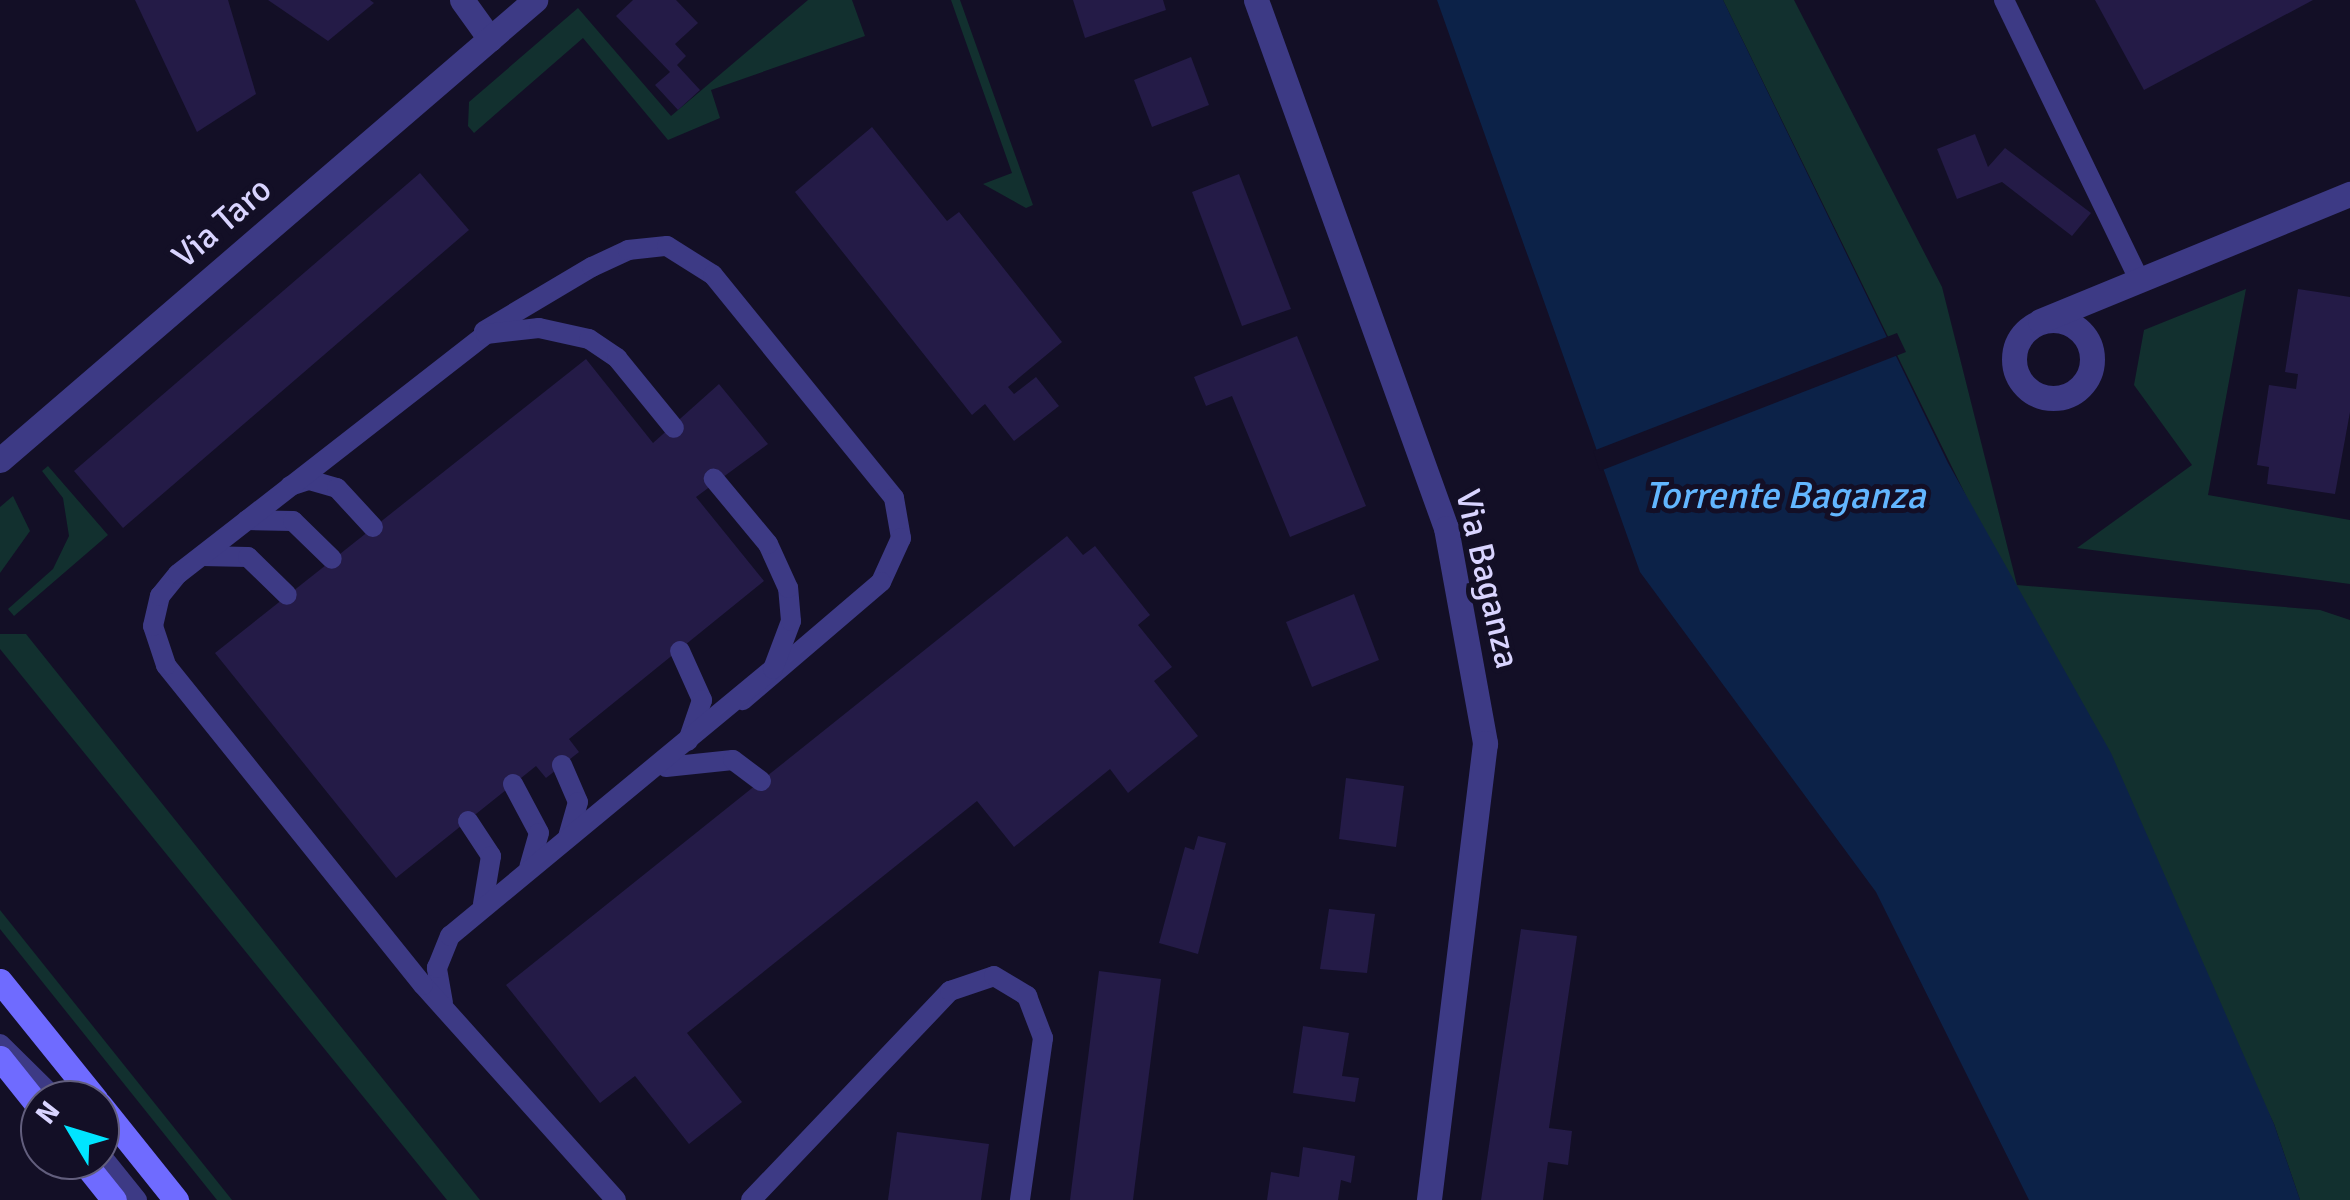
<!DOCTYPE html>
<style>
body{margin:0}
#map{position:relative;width:2350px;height:1200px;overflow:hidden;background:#130f26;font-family:Signika,sans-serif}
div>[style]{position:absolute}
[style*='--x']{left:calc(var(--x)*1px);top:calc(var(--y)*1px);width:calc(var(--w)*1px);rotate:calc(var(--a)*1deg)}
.green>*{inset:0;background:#12302f}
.water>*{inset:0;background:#0c2248}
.pier>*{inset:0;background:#130f26}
.building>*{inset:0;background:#241b47}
.lane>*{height:20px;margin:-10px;padding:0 10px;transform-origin:10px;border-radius:10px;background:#3d3a85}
.street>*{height:25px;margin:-12.5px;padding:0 12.5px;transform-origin:12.5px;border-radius:12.5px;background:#3d3a85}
.street>.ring{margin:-12.5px;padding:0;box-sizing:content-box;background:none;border:25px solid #3d3a85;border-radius:50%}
.secondary>*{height:25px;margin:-12.5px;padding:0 12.5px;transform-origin:12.5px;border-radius:12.5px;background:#6f6bff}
span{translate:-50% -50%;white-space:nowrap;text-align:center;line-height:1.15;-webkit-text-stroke:10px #130f26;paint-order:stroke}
.street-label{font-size:35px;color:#d9d4ff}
.water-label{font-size:38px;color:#62b6ff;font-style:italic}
.north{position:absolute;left:20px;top:1080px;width:100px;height:100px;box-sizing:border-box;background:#130f26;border:2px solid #625e7d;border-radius:50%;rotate:308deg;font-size:28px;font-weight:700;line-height:40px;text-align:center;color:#d9d4ff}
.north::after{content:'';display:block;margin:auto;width:35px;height:45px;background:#00e5ff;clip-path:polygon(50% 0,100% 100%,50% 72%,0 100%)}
</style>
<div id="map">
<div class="green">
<div style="clip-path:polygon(808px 0,852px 0,865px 36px,711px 90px,720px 118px,668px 140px,583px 38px,474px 133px,468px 126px,469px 102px,578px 8px,671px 116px)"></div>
<div style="clip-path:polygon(951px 0,960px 0,1033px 205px,1026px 208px,983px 184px,1012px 173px)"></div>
<div style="clip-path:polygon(1723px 0,1794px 0,1942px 287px,2017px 585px,2320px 610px,2350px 620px,2350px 1200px,2300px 1200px,2274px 1124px)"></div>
<div style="clip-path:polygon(2246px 289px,2208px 495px,2350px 520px,2350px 584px,2077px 548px,2192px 465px,2134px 385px,2144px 330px)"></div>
<div style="clip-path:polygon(48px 466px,108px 535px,14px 616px,8px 609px,53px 569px,69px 536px,63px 498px,42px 471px)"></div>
<div style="clip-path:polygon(13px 496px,30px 531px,0 573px,0 507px)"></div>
<div style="clip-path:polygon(0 634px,26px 634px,480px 1200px,447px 1200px,0 649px)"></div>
<div style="clip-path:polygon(0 910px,232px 1200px,217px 1200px,0 929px)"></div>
</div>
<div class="water">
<div style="clip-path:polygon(1437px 0,1723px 0,1948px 463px,2111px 753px,2274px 1124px,2300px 1200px,2029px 1200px,1876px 892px,1640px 572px)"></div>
</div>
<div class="pier">
<div style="clip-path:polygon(1897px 333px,1906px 352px,1600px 471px,1593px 451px)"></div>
</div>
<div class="building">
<div style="clip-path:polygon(135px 0,228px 0,256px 94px,197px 132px)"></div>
<div style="clip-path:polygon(268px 0,370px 0,374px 3px,328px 41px)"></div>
<div style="clip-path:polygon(633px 0,676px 0,698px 23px,675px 44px,686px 56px,677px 65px,700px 90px,678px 110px,655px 85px,670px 72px,616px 16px)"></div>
<div style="clip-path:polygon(1073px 0,1163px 0,1166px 10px,1085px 38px)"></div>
<div style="clip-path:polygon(2095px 0,2313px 0,2144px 90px)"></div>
<div style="clip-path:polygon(1191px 57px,1209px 105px,1152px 127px,1134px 80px)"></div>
<div style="clip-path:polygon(872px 127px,947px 221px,959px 212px,1062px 342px,1008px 387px,1014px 394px,1036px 377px,1059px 406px,1014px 441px,985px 404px,972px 415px,795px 192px)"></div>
<div style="clip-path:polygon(1975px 134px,1988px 167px,2005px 148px,2091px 213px,2072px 236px,2002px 182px,1957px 199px,1937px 149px)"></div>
<div style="clip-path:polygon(420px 173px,469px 230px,123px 528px,74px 471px)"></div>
<div style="clip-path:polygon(1239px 174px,1291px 309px,1242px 326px,1192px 192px)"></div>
<div style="clip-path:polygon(2298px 289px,2350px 297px,2350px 412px,2335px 494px,2267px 484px,2269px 467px,2257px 465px,2269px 385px,2296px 389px,2298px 374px,2285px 372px)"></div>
<div style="clip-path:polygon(1297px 336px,1366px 506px,1290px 537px,1232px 396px,1206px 406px,1194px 377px)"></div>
<div style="clip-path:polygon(586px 359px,653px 443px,719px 384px,768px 444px,696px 497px,764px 581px,569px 739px,579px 752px,546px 778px,536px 766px,396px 878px,215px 653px)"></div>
<div style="clip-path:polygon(1067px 536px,1083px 555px,1095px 546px,1150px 615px,1138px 625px,1172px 667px,1154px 681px,1198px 736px,1128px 793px,1110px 769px,1014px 847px,977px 801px,687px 1033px,742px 1102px,689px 1144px,635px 1076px,600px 1103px,506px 985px)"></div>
<div style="clip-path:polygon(1354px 594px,1379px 660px,1312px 687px,1286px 622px)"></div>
<div style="clip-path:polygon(1346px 778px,1404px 786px,1396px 847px,1339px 839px)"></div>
<div style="clip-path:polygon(1198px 836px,1226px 843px,1198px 954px,1159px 943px,1185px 847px,1194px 850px)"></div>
<div style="clip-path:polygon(1329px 909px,1375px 914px,1367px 973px,1320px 969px)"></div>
<div style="clip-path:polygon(1521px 929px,1577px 936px,1549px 1128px,1572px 1131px,1568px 1165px,1548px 1162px,1543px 1200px,1481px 1200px)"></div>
<div style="clip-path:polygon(1099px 971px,1161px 979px,1133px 1200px,1070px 1200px)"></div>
<div style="clip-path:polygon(1303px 1026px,1349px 1033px,1342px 1076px,1359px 1078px,1355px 1102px,1293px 1093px)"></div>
<div style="clip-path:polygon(897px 1132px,989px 1144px,981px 1200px,888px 1200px)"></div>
<div style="clip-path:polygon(1303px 1147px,1355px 1156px,1351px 1183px,1341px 1180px,1338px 1200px,1267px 1200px,1271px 1172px,1299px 1177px)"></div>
</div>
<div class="lane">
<div style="--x:2004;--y:0;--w:312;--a:64.2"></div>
<div style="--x:484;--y:331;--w:126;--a:-30.7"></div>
<div style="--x:592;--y:267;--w:40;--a:-25"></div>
<div style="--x:628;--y:250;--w:39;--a:-6"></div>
<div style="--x:667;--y:246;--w:54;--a:32.2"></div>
<div style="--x:713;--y:275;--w:287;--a:50.9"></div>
<div style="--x:894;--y:498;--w:41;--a:80.1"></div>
<div style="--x:901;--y:538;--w:48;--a:114.4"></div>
<div style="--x:881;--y:582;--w:182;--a:139.5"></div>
<div style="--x:290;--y:486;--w:20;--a:-18"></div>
<div style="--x:309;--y:480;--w:29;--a:16"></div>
<div style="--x:337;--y:488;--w:53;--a:47.3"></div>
<div style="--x:247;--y:520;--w:46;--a:1.2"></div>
<div style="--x:293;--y:521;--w:54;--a:44.3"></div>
<div style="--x:202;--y:556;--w:46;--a:1.2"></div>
<div style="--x:248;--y:557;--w:54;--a:44.3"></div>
<div style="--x:680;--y:651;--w:54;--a:65.8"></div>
<div style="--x:702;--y:700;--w:43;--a:108.9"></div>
<div style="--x:562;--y:765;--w:40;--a:66.6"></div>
<div style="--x:578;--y:802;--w:35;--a:106"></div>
<div style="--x:666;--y:767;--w:67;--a:-6"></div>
<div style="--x:733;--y:760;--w:35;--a:37"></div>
<div style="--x:513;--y:784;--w:55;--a:62"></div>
<div style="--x:539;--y:833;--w:35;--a:106"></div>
<div style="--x:468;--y:821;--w:42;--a:56.7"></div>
<div style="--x:491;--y:856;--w:49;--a:99.5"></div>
<div style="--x:443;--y:1003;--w:36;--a:-100"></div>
<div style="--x:437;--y:968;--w:35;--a:-68"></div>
<div style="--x:450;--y:936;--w:419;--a:-39.6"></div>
<div style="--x:773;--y:669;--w:51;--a:-69.4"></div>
<div style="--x:791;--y:621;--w:33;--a:-95"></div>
<div style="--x:788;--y:588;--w:48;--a:-114.4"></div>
<div style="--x:768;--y:544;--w:85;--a:-129.7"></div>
<div style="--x:0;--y:1044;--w:80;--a:44.5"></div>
<div style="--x:100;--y:1154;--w:59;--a:51.2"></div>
<div style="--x:616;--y:1200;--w:289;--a:-131.9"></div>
<div style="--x:423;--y:985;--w:410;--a:-128.8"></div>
<div style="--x:166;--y:665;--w:41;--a:-108.4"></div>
<div style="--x:153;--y:626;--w:31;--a:-77"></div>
<div style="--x:160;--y:596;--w:28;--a:-51"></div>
<div style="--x:178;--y:574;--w:390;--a:-37.9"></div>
<div style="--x:486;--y:334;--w:53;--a:-6.5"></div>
<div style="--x:539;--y:328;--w:51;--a:12.4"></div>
<div style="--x:589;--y:339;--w:34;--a:34"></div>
<div style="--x:617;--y:358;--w:90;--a:50.8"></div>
<div style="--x:751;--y:1200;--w:289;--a:-46.4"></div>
<div style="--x:950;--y:991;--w:46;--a:-18.8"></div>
<div style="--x:994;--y:976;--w:39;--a:31"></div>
<div style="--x:1027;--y:996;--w:45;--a:69.1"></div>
<div style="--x:1043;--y:1038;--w:164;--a:98.1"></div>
</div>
<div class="street">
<div style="--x:462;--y:0;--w:48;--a:54.3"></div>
<div style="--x:1256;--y:0;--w:561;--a:70.21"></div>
<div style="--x:1446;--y:528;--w:219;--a:79.7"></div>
<div style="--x:1485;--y:743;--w:460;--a:97"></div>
<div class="ring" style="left:2014px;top:320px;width:53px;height:53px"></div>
<div style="--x:2040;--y:321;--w:335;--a:-22.3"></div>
<div style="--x:0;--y:460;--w:706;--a:-40.69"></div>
</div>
<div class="secondary">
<div style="--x:0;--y:981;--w:153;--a:51.1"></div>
<div style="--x:0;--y:1058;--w:64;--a:51.3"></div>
<div style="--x:100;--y:1105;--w:122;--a:51.3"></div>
<div style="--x:82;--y:1160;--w:51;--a:51.3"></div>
</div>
<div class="street-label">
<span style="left:222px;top:223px;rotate:-41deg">Via Taro</span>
<span style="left:1487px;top:579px;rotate:77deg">Via Baganza</span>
</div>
<div class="water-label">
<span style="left:1785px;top:496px">Torrente Baganza</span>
</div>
<div class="north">N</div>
</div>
